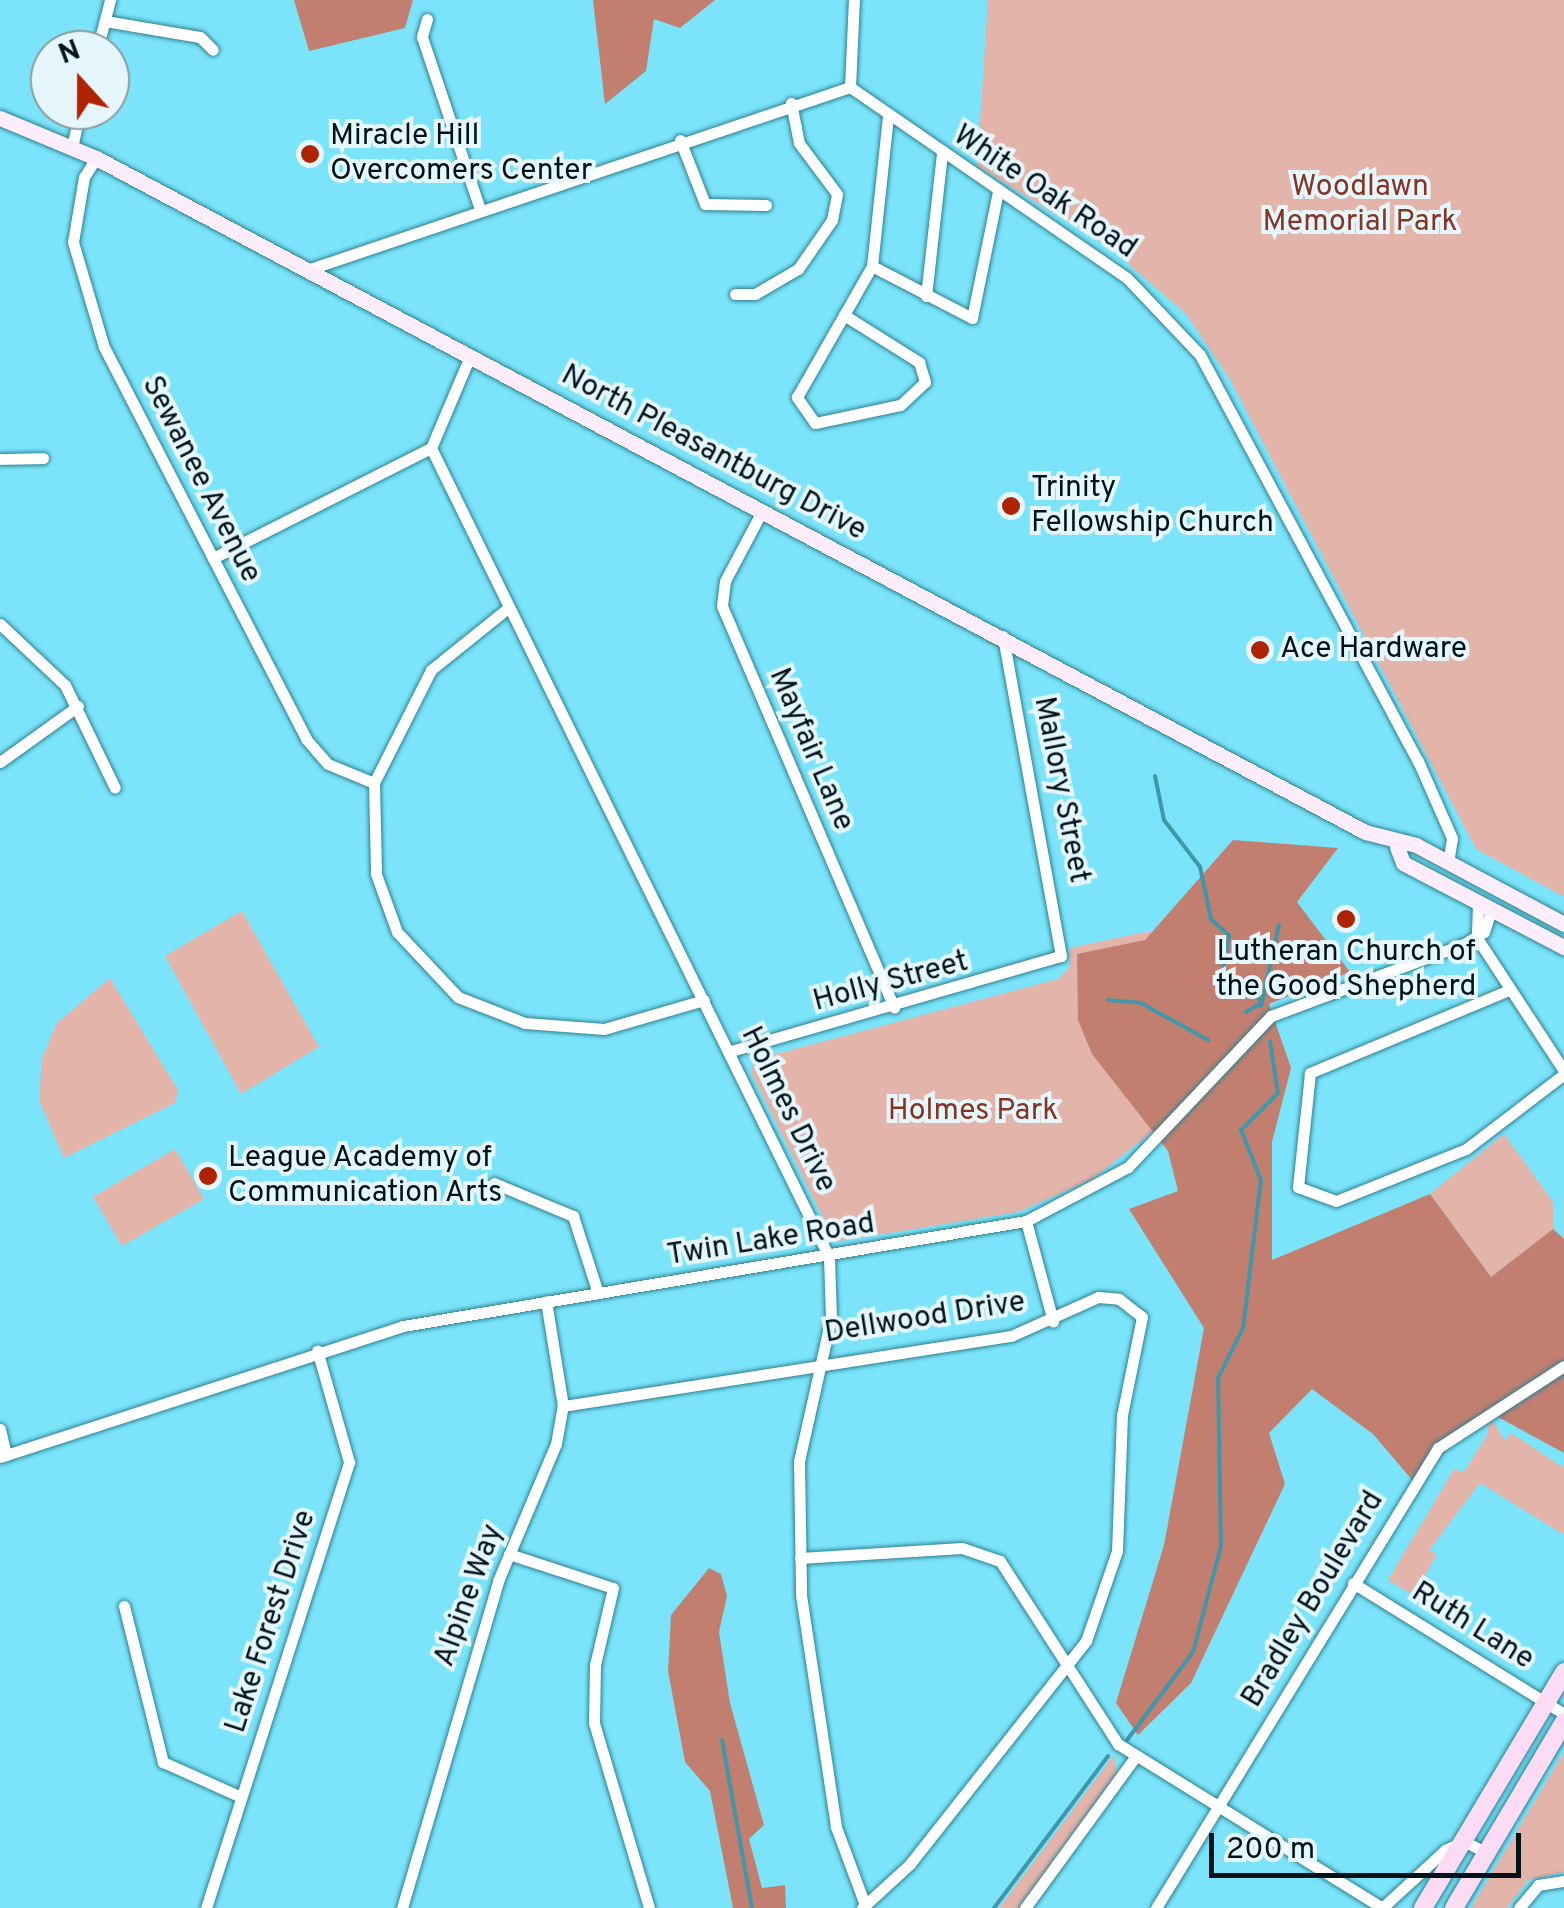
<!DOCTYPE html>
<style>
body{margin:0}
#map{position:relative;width:1564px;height:1908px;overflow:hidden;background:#7be4fb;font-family:Overpass,sans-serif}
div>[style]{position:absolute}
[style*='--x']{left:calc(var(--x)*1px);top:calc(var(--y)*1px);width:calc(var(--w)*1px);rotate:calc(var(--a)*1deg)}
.green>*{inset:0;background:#e3b4a9}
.forest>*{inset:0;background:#c27f70}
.stream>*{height:4px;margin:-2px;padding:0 2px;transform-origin:2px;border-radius:2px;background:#3f97a9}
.roads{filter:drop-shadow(0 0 2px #2e8191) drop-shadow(0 0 2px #2e8191)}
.minor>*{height:11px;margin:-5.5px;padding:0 5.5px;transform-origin:5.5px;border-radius:5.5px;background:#fff}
.secondary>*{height:15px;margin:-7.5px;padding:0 7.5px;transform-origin:7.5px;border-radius:7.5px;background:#feedfa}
.primary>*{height:18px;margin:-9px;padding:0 9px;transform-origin:9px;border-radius:9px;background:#fcdbf5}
.dots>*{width:28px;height:28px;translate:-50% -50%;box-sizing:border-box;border:5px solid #e5f7fc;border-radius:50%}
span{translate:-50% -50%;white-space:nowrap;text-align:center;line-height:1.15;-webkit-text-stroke:8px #e5f7fc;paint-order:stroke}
.poi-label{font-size:30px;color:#001318}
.left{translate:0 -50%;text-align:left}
.park-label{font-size:30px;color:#863322}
.street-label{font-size:30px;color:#001318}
.north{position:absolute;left:30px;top:30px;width:100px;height:100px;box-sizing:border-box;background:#e5f7fc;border:2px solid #899ca1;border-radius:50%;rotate:339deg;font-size:28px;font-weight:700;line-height:40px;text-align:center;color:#001318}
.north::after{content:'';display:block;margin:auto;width:35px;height:45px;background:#af2300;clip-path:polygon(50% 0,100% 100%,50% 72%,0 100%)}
.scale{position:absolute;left:1209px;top:1833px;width:312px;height:45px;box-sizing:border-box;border:5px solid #001318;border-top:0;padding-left:12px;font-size:30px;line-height:35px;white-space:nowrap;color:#001318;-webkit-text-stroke:8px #e5f7fc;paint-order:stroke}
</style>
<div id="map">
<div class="green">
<div style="clip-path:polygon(988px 0,1564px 0,1564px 897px,1476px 849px,1229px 378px,1186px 314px,1109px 247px,977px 166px)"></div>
<div style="clip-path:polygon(242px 911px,319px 1047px,241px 1094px,165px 956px)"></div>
<div style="clip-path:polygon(1145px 932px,1202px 937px,1175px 1105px,1151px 1133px,1091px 1180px,1018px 1212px,835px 1242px,751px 1072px,754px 1060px,1058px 979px,1069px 968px,1070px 948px)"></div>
<div style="clip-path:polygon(110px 978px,178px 1090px,175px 1103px,64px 1158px,39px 1100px,42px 1059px,56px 1024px)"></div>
<div style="clip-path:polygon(1504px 1134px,1554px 1203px,1553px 1229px,1491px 1277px,1430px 1194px)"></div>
<div style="clip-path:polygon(175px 1149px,204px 1199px,122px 1246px,93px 1197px)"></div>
<div style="clip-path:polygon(1490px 1416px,1505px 1441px,1511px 1433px,1564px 1468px,1564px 1535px,1480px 1483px,1430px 1549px,1437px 1555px,1413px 1595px,1388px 1580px,1454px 1469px,1464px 1472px,1487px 1435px)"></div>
<div style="clip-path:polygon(1564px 1752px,1564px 1872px,1528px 1880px,1507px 1908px,1471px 1908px)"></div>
<div style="clip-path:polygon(1114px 1755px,1117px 1774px,1019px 1908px,999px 1908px)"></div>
</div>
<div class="forest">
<div style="clip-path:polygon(294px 0,413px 0,405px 28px,309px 51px)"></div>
<div style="clip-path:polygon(593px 0,715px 0,680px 28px,654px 19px,646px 71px,605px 104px)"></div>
<div style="clip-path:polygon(1233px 840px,1338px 848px,1297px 902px,1350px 972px,1269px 1004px,1291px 1068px,1272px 1142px,1272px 1260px,1430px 1194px,1491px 1277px,1553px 1229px,1564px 1239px,1564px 1453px,1489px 1412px,1413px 1481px,1373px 1434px,1312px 1389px,1269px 1433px,1285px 1484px,1191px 1683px,1138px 1735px,1116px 1703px,1164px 1545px,1204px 1328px,1129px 1209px,1178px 1191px,1168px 1151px,1092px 1054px,1078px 1020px,1077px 954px,1145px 940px)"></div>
<div style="clip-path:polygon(709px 1568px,721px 1574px,727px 1596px,719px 1632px,730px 1703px,764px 1825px,749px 1839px,762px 1888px,785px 1885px,786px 1908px,733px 1908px,710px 1791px,685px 1762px,668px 1671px,671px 1615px)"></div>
</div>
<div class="stream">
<div style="--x:1155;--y:776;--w:45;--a:78.4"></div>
<div style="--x:1164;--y:820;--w:59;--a:52.5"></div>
<div style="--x:1200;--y:867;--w:53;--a:78.1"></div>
<div style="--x:1211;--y:919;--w:25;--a:43"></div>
<div style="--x:1229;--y:936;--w:34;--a:100"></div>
<div style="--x:1223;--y:969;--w:48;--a:40"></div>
<div style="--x:1108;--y:1000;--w:33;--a:5"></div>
<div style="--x:1141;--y:1003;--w:77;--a:28.9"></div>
<div style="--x:1261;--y:1006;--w:83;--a:-77.5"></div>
<div style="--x:1246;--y:1012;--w:16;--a:-30"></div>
<div style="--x:722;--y:1740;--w:171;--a:79.9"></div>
<div style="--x:1127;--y:1740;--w:110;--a:-53.1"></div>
<div style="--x:1193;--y:1652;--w:110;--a:-75.2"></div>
<div style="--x:1221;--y:1546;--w:168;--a:-91"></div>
<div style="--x:1218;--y:1378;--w:56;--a:-63.4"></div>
<div style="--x:1243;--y:1328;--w:149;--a:-83.1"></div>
<div style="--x:1261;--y:1180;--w:54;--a:-111.8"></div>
<div style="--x:1241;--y:1130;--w:52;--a:-45"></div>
<div style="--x:1278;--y:1093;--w:52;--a:-98.9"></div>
<div style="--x:994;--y:1908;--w:190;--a:-53.1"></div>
</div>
<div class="roads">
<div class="minor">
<div style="--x:427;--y:19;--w:19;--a:106"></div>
<div style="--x:422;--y:37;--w:182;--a:71.4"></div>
<div style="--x:105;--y:21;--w:96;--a:9.6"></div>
<div style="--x:200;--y:37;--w:18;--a:45"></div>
<div style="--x:97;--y:50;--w:52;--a:-75.4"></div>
<div style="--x:850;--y:87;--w:87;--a:-87.4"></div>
<div style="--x:680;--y:140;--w:69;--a:68.7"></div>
<div style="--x:705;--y:204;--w:61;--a:0.9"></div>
<div style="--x:72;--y:148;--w:39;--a:-78"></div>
<div style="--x:96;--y:158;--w:22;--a:122"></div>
<div style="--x:84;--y:177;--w:66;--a:99.6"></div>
<div style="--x:73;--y:242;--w:109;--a:73.6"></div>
<div style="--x:104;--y:347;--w:441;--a:62.7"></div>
<div style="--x:306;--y:739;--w:33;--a:49"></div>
<div style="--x:328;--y:764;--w:50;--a:22.4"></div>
<div style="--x:872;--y:266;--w:113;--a:27.5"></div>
<div style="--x:972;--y:318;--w:130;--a:-78.4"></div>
<div style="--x:307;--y:270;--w:573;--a:-18.62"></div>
<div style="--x:850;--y:87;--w:336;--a:34.6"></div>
<div style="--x:1127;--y:278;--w:106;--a:46.5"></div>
<div style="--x:1200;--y:355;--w:461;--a:61.8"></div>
<div style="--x:1418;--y:761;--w:84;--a:66.2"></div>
<div style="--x:1452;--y:838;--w:25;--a:99"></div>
<div style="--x:735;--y:294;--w:20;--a:0"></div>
<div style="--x:755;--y:294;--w:50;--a:-30.2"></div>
<div style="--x:798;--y:269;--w:60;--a:-55.2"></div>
<div style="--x:832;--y:220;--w:26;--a:-79"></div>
<div style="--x:837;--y:194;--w:64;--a:-126.7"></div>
<div style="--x:799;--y:143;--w:41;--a:-101.3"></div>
<div style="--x:926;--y:296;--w:143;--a:-83.6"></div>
<div style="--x:844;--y:315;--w:89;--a:32.1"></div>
<div style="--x:919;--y:362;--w:21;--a:73"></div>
<div style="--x:925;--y:382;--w:34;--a:137"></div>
<div style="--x:900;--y:405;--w:87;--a:168"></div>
<div style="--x:815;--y:423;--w:32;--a:-125"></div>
<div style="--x:797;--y:397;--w:95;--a:-60.2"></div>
<div style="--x:844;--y:315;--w:56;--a:-60.3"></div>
<div style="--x:872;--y:266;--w:150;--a:-83.9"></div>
<div style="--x:431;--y:448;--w:902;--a:63.8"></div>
<div style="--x:829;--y:1257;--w:61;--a:88.1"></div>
<div style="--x:831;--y:1318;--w:147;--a:102.6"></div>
<div style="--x:799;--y:1461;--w:134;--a:89.1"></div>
<div style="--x:801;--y:1595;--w:235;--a:81.4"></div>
<div style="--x:836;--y:1827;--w:83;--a:69.6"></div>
<div style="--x:0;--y:459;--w:43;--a:-1.3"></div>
<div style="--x:761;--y:513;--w:77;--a:117.9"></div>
<div style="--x:725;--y:581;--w:25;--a:97"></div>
<div style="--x:722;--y:606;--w:437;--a:66.8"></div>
<div style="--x:213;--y:558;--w:244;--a:-26.8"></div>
<div style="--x:431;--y:448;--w:100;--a:-67"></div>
<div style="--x:508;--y:608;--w:99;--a:141.2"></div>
<div style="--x:431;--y:670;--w:127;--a:116.8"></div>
<div style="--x:374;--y:783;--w:91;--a:88.7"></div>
<div style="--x:376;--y:874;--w:62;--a:70.1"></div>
<div style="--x:397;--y:932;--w:89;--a:46.8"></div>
<div style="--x:458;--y:997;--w:72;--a:21.2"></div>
<div style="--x:525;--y:1023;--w:79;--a:4.3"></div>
<div style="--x:604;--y:1029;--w:104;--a:-16.2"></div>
<div style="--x:0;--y:624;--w:89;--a:43.2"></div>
<div style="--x:65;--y:685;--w:114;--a:64.1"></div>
<div style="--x:0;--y:762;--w:96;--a:-35.7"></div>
<div style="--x:1478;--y:904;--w:34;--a:92"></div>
<div style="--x:1477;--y:938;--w:159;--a:56.8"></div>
<div style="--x:1509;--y:990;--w:216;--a:157.4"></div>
<div style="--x:1310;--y:1073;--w:115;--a:96"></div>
<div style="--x:1298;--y:1187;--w:40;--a:20.2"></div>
<div style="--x:1336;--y:1201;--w:140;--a:-21.8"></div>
<div style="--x:1466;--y:1149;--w:123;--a:-37.4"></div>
<div style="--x:731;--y:1051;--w:343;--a:-16.1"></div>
<div style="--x:1061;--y:956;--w:325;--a:-100.3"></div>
<div style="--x:494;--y:1183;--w:86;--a:22.7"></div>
<div style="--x:573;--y:1216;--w:81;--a:72"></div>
<div style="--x:1026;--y:1221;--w:104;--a:74.9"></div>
<div style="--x:563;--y:1406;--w:453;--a:-8.9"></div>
<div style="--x:1011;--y:1336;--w:95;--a:-24.1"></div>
<div style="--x:1098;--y:1297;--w:21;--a:5"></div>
<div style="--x:1119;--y:1299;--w:29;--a:38"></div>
<div style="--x:1142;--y:1317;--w:100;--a:101.5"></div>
<div style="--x:1122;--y:1415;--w:136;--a:92.1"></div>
<div style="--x:1117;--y:1551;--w:95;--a:109"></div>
<div style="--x:1086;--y:1641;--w:284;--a:128.3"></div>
<div style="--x:910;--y:1864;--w:65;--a:137.5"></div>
<div style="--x:0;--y:1429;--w:27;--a:77"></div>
<div style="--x:0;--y:1457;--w:424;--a:-18"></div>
<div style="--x:403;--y:1326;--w:632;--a:-9.57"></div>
<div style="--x:1026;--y:1221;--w:115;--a:-27.9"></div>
<div style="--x:1128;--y:1167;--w:208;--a:-46.6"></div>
<div style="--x:1271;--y:1016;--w:206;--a:-20.5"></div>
<div style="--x:1464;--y:944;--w:23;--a:-31"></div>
<div style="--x:1484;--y:932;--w:23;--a:-72"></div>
<div style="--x:509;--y:1554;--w:109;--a:18.1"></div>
<div style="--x:613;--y:1588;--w:79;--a:103.2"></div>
<div style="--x:595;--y:1665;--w:58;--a:91"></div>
<div style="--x:594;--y:1723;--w:193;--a:73.4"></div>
<div style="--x:800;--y:1558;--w:162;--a:-3.5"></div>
<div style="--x:962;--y:1548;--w:40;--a:18.9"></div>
<div style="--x:1000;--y:1561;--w:218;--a:57.2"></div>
<div style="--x:1118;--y:1744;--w:311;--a:31.8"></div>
<div style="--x:1353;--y:1583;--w:248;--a:31.8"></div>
<div style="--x:124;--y:1606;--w:161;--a:76"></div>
<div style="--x:163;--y:1762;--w:85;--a:24.2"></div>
<div style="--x:206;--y:1908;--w:468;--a:-72.2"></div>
<div style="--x:349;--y:1462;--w:116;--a:-105.9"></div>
<div style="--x:402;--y:1908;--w:341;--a:-73.6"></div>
<div style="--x:498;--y:1581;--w:149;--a:-67.1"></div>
<div style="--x:556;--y:1444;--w:39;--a:-80"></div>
<div style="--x:563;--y:1406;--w:106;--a:-99.2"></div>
<div style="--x:1025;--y:1908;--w:187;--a:-53.9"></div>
<div style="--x:1156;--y:1908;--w:540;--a:-58.49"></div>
<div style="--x:1438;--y:1448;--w:150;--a:-33.1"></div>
<div style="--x:1382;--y:1908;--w:86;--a:-42.6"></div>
<div style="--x:1445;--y:1850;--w:21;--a:-25"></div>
<div style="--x:1464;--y:1841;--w:26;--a:28"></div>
<div style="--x:1519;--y:1908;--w:30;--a:-50"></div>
<div style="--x:1538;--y:1885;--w:26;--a:-9"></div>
</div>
<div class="secondary">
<div style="--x:0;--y:118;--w:104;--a:22.6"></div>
<div style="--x:96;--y:158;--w:1437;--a:27.97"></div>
<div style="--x:1365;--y:832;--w:53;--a:14.3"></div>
<div style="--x:1416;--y:845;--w:168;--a:28.1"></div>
<div style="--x:1397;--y:847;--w:17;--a:69"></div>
<div style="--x:1403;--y:863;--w:182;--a:27.6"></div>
</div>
<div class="primary">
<div style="--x:1423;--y:1908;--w:275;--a:-59.1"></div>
<div style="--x:1454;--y:1908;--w:216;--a:-59.4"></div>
</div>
</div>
<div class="dots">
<div style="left:310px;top:154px;background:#af2300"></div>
<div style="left:1011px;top:506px;background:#af2300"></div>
<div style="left:1260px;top:650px;background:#af2300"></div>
<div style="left:1346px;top:919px;background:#af2300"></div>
<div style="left:208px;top:1176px;background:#af2300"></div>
</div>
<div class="poi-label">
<span class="left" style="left:330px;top:154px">Miracle Hill<br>Overcomers Center</span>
<span class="left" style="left:1031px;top:506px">Trinity<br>Fellowship Church</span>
<span class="left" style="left:1280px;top:650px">Ace Hardware</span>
<span style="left:1346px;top:970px">Lutheran Church of<br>the Good Shepherd</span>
<span class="left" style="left:228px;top:1176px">League Academy of<br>Communication Arts</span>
</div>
<div class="park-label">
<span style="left:1360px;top:205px">Woodlawn<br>Memorial Park</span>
<span style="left:973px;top:1112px">Holmes Park</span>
</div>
<div class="street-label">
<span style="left:1044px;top:193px;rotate:34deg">White Oak Road</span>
<span style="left:713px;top:454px;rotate:28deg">North Pleasantburg Drive</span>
<span style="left:200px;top:480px;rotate:63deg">Sewanee Avenue</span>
<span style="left:810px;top:750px;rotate:67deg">Mayfair Lane</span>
<span style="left:1060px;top:790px;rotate:79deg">Mallory Street</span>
<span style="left:891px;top:983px;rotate:-15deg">Holly Street</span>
<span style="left:787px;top:1110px;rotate:64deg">Holmes Drive</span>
<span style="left:771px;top:1241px;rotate:-9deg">Twin Lake Road</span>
<span style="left:925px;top:1319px;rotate:-9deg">Dellwood Drive</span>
<span style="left:470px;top:1596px;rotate:-70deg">Alpine Way</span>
<span style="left:1314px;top:1600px;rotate:-59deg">Bradley Boulevard</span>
<span style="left:272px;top:1622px;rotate:-72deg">Lake Forest Drive</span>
<span style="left:1472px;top:1627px;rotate:32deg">Ruth Lane</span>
</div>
<div class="north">N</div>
<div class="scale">200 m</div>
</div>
